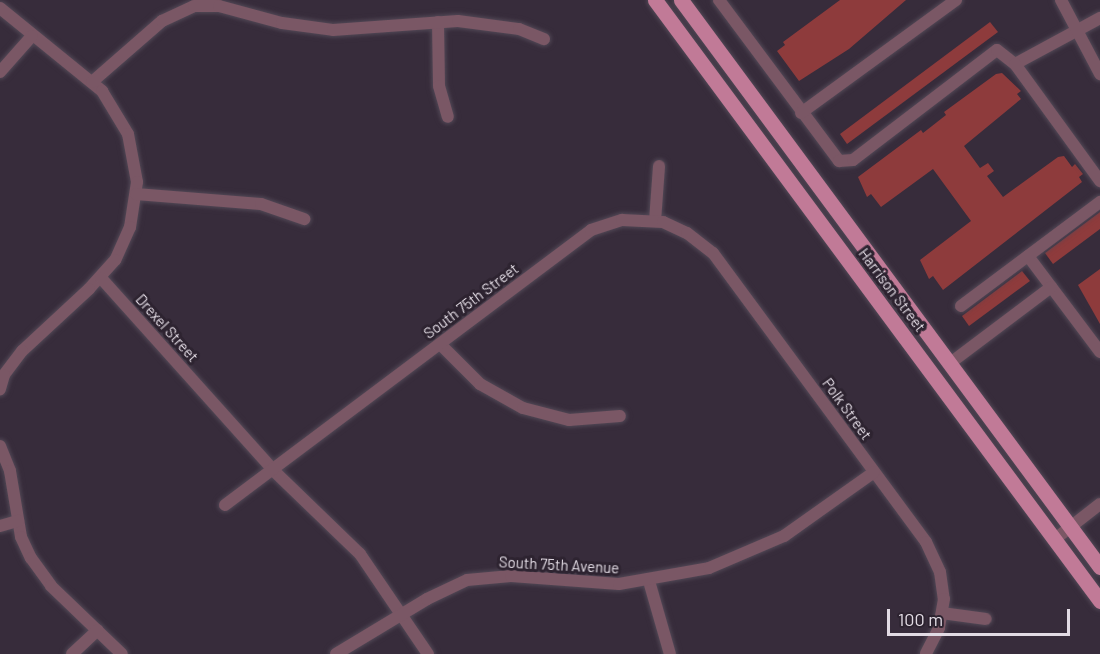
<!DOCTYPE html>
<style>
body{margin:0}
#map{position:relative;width:1100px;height:654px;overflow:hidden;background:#372c3b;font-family:Barlow,sans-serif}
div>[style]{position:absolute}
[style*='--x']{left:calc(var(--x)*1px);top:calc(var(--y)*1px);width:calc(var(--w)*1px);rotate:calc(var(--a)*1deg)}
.building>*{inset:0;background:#8e3b3c}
.roads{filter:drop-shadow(0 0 2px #524856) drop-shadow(0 0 2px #524856)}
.minor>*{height:12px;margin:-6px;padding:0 6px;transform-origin:6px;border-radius:6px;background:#7a5765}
.primary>*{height:15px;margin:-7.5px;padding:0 7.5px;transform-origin:7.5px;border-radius:7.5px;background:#c17a97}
span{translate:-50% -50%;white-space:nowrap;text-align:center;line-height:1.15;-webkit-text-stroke:6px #2d2330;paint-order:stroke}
.street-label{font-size:15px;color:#e2dbe4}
.scale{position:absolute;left:887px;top:609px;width:183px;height:27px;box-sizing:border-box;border:3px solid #e2dbe4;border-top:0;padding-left:8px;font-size:18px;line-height:21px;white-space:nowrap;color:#e2dbe4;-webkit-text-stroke:4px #2d2330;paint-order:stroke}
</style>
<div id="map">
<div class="building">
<div style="clip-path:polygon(840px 0,906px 0,849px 49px,799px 81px,777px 51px,785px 45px,783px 42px)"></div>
<div style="clip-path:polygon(990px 22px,998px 32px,847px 144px,840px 134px)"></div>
<div style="clip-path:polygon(1002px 73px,1021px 91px,1017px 94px,1021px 99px,964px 146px,980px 168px,988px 163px,994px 171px,987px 176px,1003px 197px,1058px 157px,1064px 156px,1072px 167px,1075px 164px,1083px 174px,1079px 177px,1082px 182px,943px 290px,933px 276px,929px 279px,920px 260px,971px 221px,933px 169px,881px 207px,871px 194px,867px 197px,858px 177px,921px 130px,923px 133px,932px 126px,946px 115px,944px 112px,996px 74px)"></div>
<div style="clip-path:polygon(1100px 212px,1100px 229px,1053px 264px,1045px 253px)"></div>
<div style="clip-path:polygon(1100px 269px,1100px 324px,1078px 285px)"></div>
<div style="clip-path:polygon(1022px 271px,1030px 281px,969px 326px,962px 316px)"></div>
</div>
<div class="roads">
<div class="minor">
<div style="--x:719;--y:0;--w:201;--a:53.3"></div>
<div style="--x:839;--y:161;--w:14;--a:-4"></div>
<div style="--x:853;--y:160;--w:181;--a:-37.4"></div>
<div style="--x:997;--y:50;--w:23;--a:38"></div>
<div style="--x:1015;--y:64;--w:97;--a:-28.4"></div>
<div style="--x:1061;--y:0;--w:84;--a:62.2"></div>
<div style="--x:0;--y:8;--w:132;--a:39.1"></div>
<div style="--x:102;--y:91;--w:50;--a:58.8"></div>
<div style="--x:128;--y:134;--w:49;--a:79.4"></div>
<div style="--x:137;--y:182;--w:46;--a:98.8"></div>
<div style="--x:130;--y:227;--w:36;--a:114"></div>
<div style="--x:115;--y:260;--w:39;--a:132"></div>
<div style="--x:89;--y:289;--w:91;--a:137.2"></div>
<div style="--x:22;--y:351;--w:30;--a:127"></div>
<div style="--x:4;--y:375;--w:15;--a:106"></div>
<div style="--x:438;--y:22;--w:64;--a:89.1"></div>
<div style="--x:439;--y:86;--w:32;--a:74"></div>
<div style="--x:1015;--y:64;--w:145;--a:54"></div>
<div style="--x:0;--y:72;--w:48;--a:-48.4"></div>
<div style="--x:92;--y:82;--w:93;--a:-41.1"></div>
<div style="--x:162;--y:21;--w:35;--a:-25"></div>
<div style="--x:194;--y:6;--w:25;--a:0"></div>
<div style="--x:219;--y:6;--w:65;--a:15.1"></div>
<div style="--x:282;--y:23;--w:51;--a:7.8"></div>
<div style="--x:333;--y:30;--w:125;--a:-4.1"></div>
<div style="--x:458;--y:21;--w:62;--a:7.5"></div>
<div style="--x:519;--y:29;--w:27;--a:22"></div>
<div style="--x:801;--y:113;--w:192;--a:-36.1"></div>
<div style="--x:136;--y:194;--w:125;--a:4.6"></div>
<div style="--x:261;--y:204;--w:46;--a:19.2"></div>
<div style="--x:655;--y:221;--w:55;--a:-85.8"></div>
<div style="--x:1028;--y:256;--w:120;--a:53.1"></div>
<div style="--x:101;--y:278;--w:258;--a:48.1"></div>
<div style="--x:273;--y:470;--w:121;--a:44"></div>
<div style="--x:360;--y:554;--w:121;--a:55.8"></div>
<div style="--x:961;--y:306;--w:174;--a:-36.8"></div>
<div style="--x:440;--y:344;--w:57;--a:45"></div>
<div style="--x:480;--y:384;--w:49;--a:29.2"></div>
<div style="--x:523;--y:408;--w:48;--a:14.6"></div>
<div style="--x:569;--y:420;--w:51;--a:-4.5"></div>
<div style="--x:949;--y:364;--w:128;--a:-37"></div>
<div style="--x:0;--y:446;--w:27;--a:68"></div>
<div style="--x:10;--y:471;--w:67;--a:80.5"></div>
<div style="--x:21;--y:537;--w:23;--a:65"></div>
<div style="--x:31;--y:558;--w:34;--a:54"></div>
<div style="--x:51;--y:586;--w:98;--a:43.8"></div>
<div style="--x:225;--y:505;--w:458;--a:-36.9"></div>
<div style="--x:591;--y:230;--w:33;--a:-18"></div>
<div style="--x:622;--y:220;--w:41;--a:2.8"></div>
<div style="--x:663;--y:222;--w:26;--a:25"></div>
<div style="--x:687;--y:233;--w:33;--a:38"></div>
<div style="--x:713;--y:253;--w:359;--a:53.6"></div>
<div style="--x:926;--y:542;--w:33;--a:65"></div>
<div style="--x:940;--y:572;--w:27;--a:82"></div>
<div style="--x:944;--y:599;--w:29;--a:100"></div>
<div style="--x:939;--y:628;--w:29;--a:117"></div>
<div style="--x:0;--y:526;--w:19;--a:-16"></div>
<div style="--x:1055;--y:539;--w:57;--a:-37.9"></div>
<div style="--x:649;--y:581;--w:76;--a:74"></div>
<div style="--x:942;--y:613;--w:44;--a:7.8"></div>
<div style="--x:72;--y:654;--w:35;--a:-43"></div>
<div style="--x:336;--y:654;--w:106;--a:-31.1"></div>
<div style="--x:427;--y:599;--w:44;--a:-25.4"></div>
<div style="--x:467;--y:580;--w:44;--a:-5.2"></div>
<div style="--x:511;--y:576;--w:108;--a:4.2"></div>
<div style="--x:619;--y:584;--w:91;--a:-10.1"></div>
<div style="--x:709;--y:568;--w:82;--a:-23.1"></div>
<div style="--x:784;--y:536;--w:110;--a:-35.4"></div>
</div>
<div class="primary">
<div style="--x:655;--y:0;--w:748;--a:53.48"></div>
<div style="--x:681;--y:0;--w:705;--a:53.54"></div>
</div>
</div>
<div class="street-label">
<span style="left:892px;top:290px;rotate:53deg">Harrison Street</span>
<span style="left:471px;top:301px;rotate:-37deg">South 75th Street</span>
<span style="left:167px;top:328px;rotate:48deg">Drexel Street</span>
<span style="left:847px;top:409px;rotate:54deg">Polk Street</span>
<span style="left:559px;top:565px;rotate:3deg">South 75th Avenue</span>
</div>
<div class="scale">100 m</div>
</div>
